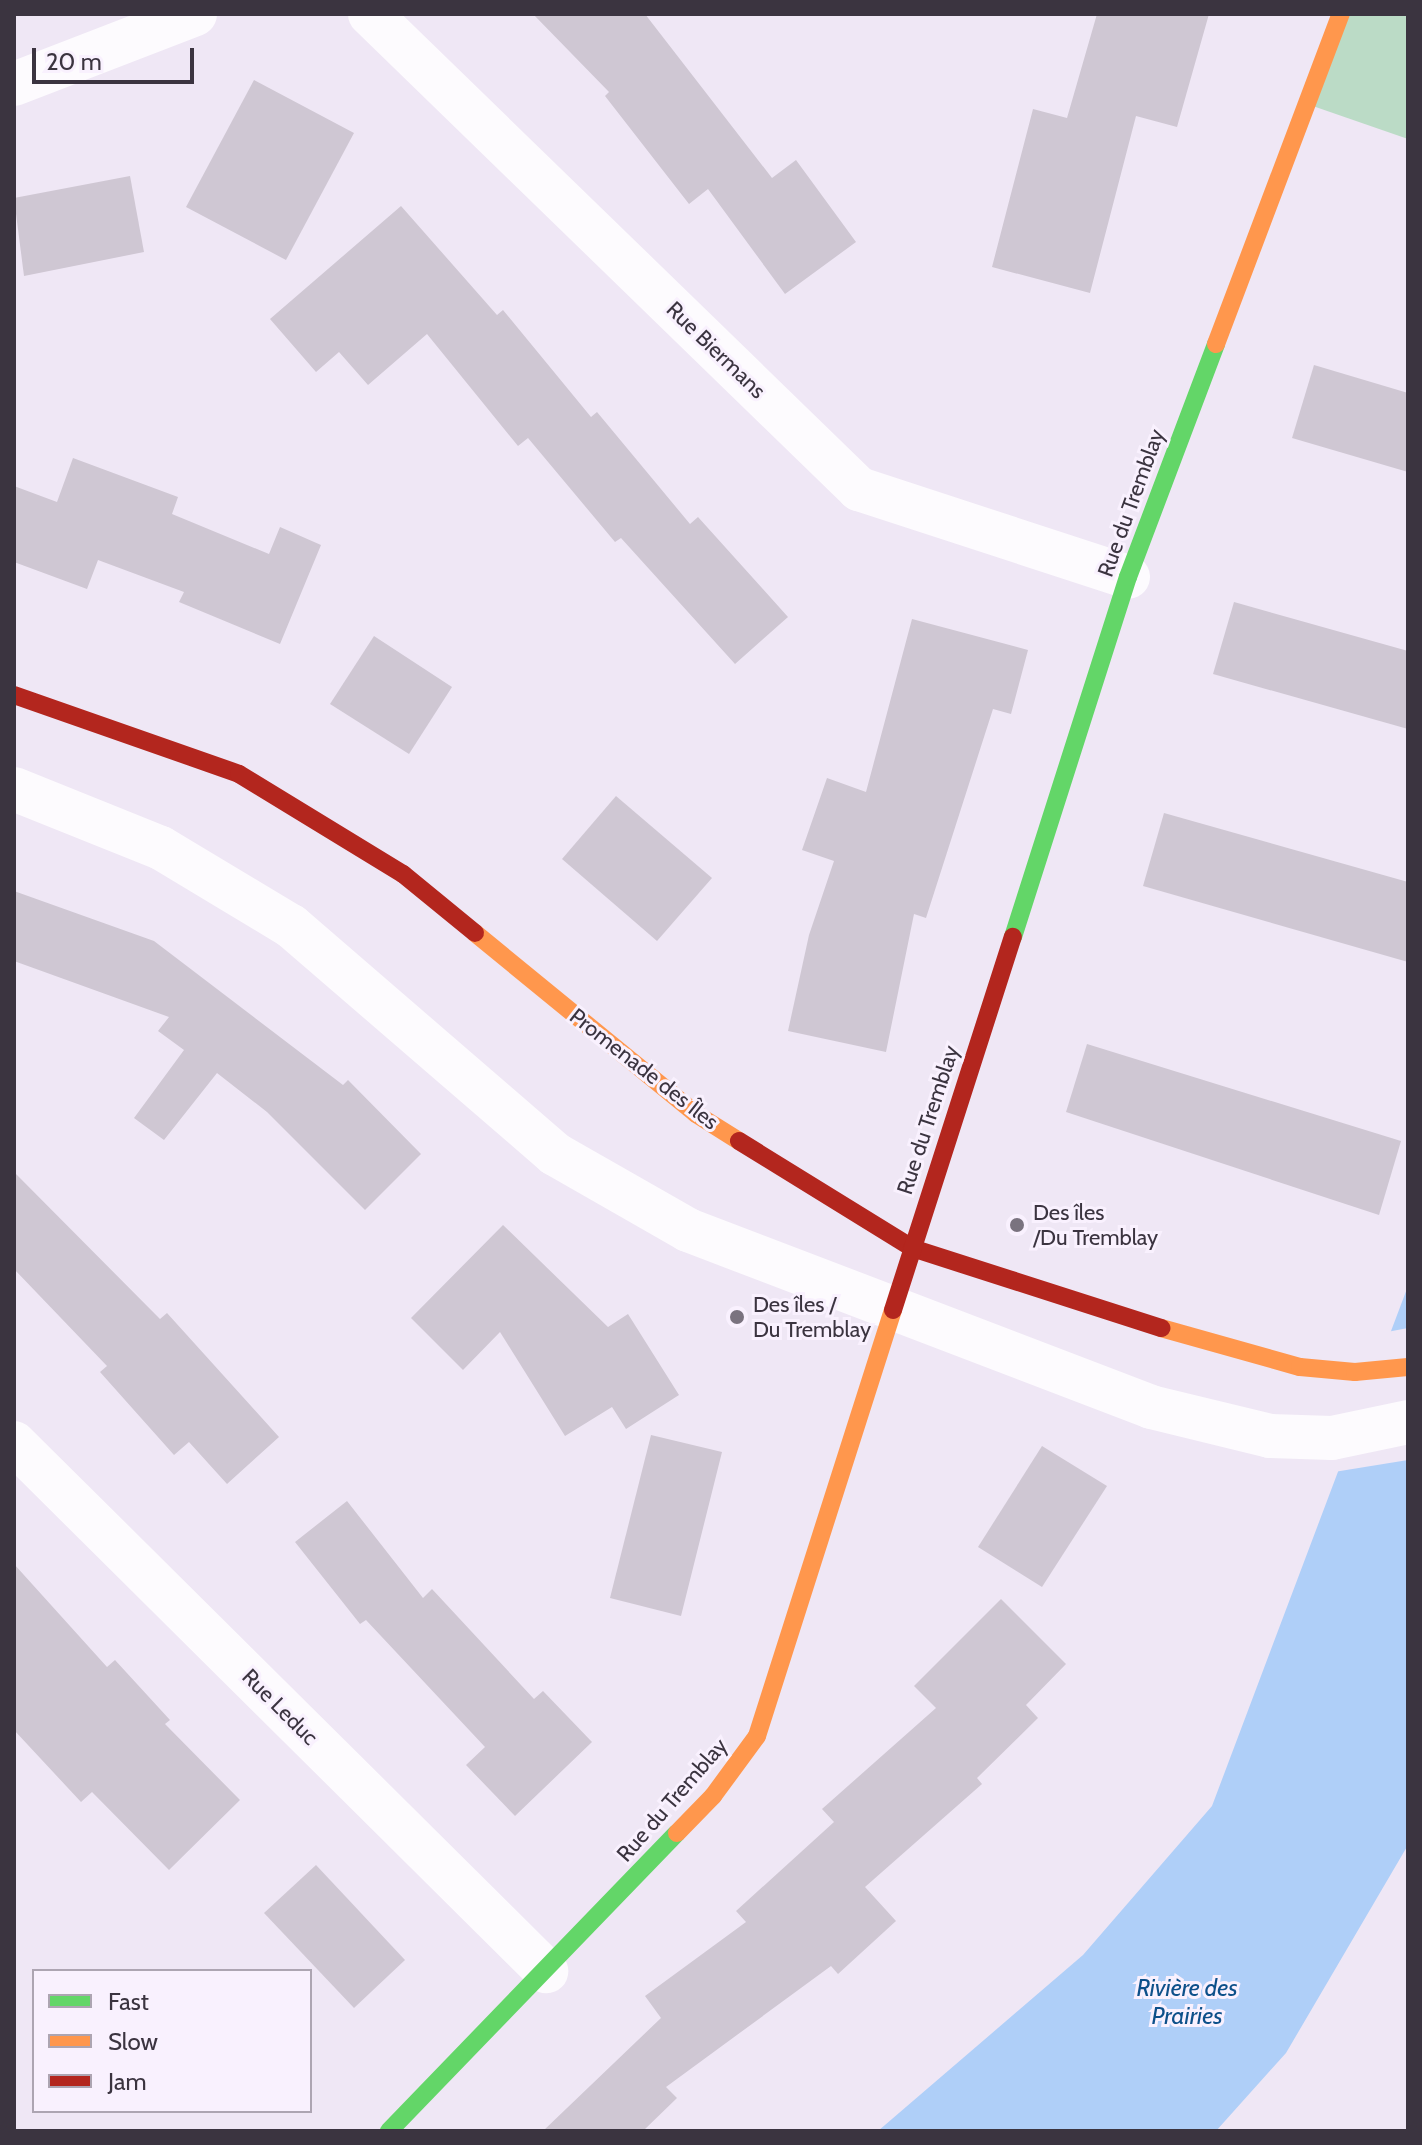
<!DOCTYPE html>
<meta charset="utf-8">
<style>
body{margin:0}
#map{position:relative;width:1422px;height:2145px;overflow:hidden;background:#efe7f5;font-family:Cabin,sans-serif}
div>[style]{position:absolute}
[style*='--x']{left:calc(var(--x)*1px);top:calc(var(--y)*1px);width:calc(var(--w)*1px);rotate:calc(var(--a)*1deg)}
.green>*{inset:0;background:#bbdbc6}
.water>*{inset:0;background:#afcff8}
.pier>*{inset:0;background:#efe7f5}
.building>*{inset:0;background:#cfc7d3}
.street>*{height:44px;margin:-22px;padding:0 22px;transform-origin:22px;border-radius:22px;background:#fdfbfe}
.fast>*{height:18px;margin:-9px;padding:0 9px;transform-origin:9px;border-radius:9px;background:#63d668}
.slow>*{height:18px;margin:-9px;padding:0 9px;transform-origin:9px;border-radius:9px;background:#ff974d}
.jam>*{height:18px;margin:-9px;padding:0 9px;transform-origin:9px;border-radius:9px;background:#b3261e}
.dots>*{width:22px;height:22px;translate:-50% -50%;box-sizing:border-box;border:4px solid #f9f1fe;border-radius:50%}
span{translate:-50% -50%;white-space:nowrap;text-align:center;line-height:1.15;-webkit-text-stroke:6px #f9f1fe;paint-order:stroke}
.street-label{font-size:22px;color:#3b3440}
.poi-label{font-size:22px;color:#3b3440}
.left{translate:0 -50%;text-align:left}
.water-label{font-size:24px;color:#0d508a;font-style:italic}
.frame{position:absolute;inset:0;border:16px solid #3b3440;pointer-events:none}
.legend{position:absolute;left:32px;top:1969px;width:280px;height:144px;box-sizing:border-box;background:#f9f1fe;border:2px solid #ada5b2;margin:0;padding:10px 14px;list-style:none;font-size:24px;color:#3b3440}
.legend li{display:flex;align-items:center;gap:16px;height:40px}
.legend b{width:40px;border:2px solid #ada5b2}
.scale{position:absolute;left:32px;top:48px;width:162px;height:36px;box-sizing:border-box;border:4px solid #3b3440;border-top:0;padding-left:10px;font-size:24px;line-height:28px;white-space:nowrap;color:#3b3440;-webkit-text-stroke:6px #f9f1fe;paint-order:stroke}
</style>
<div id="map">
<div class="green">
<div style="clip-path:polygon(1341px 14px,1408px 14px,1408px 139px,1307px 104px)"></div>
</div>
<div class="water">
<div style="clip-path:polygon(1408px 1286px,1408px 1845px,1286px 2053px,1216px 2131px,878px 2131px,1083px 1955px,1212px 1806px)"></div>
</div>
<div class="pier">
<div style="clip-path:polygon(1408px 1328px,1408px 1460px,1334px 1472px,1387px 1332px)"></div>
</div>
<div class="building">
<div style="clip-path:polygon(533px 14px,645px 14px,772px 178px,796px 160px,856px 242px,785px 294px,708px 189px,689px 204px,605px 96px,609px 92px)"></div>
<div style="clip-path:polygon(1097px 14px,1209px 14px,1177px 127px,1136px 116px,1090px 293px,992px 267px,1033px 109px,1067px 118px)"></div>
<div style="clip-path:polygon(254px 80px,354px 133px,286px 260px,186px 207px)"></div>
<div style="clip-path:polygon(130px 176px,144px 252px,24px 276px,14px 198px)"></div>
<div style="clip-path:polygon(401px 206px,497px 315px,503px 310px,591px 417px,597px 412px,690px 524px,698px 517px,788px 617px,735px 664px,621px 538px,615px 542px,528px 438px,518px 446px,427px 334px,368px 385px,339px 352px,316px 372px,270px 319px)"></div>
<div style="clip-path:polygon(1314px 365px,1408px 393px,1408px 472px,1292px 438px)"></div>
<div style="clip-path:polygon(73px 458px,178px 497px,172px 514px,269px 554px,280px 527px,321px 545px,280px 644px,179px 602px,184px 592px,98px 560px,87px 589px,14px 562px,14px 486px,57px 502px)"></div>
<div style="clip-path:polygon(1234px 602px,1408px 651px,1408px 729px,1213px 674px)"></div>
<div style="clip-path:polygon(912px 619px,1028px 650px,1011px 714px,993px 709px,926px 918px,914px 914px,886px 1052px,788px 1031px,809px 935px,834px 861px,802px 850px,827px 778px,866px 792px)"></div>
<div style="clip-path:polygon(374px 636px,452px 687px,409px 754px,330px 704px)"></div>
<div style="clip-path:polygon(616px 796px,712px 878px,657px 941px,562px 859px)"></div>
<div style="clip-path:polygon(1164px 813px,1408px 882px,1408px 962px,1143px 886px)"></div>
<div style="clip-path:polygon(14px 891px,154px 941px,343px 1085px,348px 1080px,421px 1154px,365px 1210px,267px 1112px,217px 1073px,164px 1140px,134px 1118px,184px 1050px,158px 1031px,169px 1017px,14px 961px)"></div>
<div style="clip-path:polygon(1087px 1044px,1401px 1141px,1379px 1215px,1066px 1112px)"></div>
<div style="clip-path:polygon(14px 1172px,160px 1319px,167px 1313px,279px 1437px,227px 1484px,189px 1442px,174px 1455px,100px 1372px,107px 1366px,14px 1269px)"></div>
<div style="clip-path:polygon(503px 1225px,608px 1327px,628px 1314px,679px 1395px,626px 1429px,612px 1407px,565px 1436px,500px 1332px,463px 1370px,411px 1318px)"></div>
<div style="clip-path:polygon(651px 1435px,722px 1452px,681px 1616px,610px 1598px)"></div>
<div style="clip-path:polygon(1042px 1446px,1107px 1486px,1042px 1587px,978px 1547px)"></div>
<div style="clip-path:polygon(347px 1501px,423px 1598px,432px 1589px,534px 1699px,543px 1691px,592px 1742px,515px 1816px,466px 1765px,485px 1747px,366px 1620px,360px 1624px,295px 1542px)"></div>
<div style="clip-path:polygon(14px 1564px,107px 1667px,115px 1660px,170px 1720px,165px 1724px,240px 1800px,169px 1870px,92px 1792px,81px 1802px,14px 1730px)"></div>
<div style="clip-path:polygon(1001px 1599px,1066px 1664px,1026px 1705px,1038px 1718px,977px 1778px,982px 1784px,865px 1887px,896px 1921px,838px 1974px,831px 1966px,666px 2087px,677px 2098px,643px 2131px,543px 2131px,661px 2018px,645px 1996px,746px 1922px,736px 1911px,834px 1822px,822px 1809px,936px 1708px,914px 1686px)"></div>
<div style="clip-path:polygon(316px 1865px,405px 1960px,354px 2008px,264px 1913px)"></div>
</div>
<div class="street">
<div style="--x:370;--y:14;--w:682;--a:44.17"></div>
<div style="--x:859;--y:489;--w:283;--a:18.1"></div>
<div style="--x:14;--y:84;--w:194;--a:-21.1"></div>
<div style="--x:14;--y:789;--w:158;--a:21.9"></div>
<div style="--x:161;--y:848;--w:152;--a:31"></div>
<div style="--x:291;--y:926;--w:349;--a:40.8"></div>
<div style="--x:555;--y:1154;--w:153;--a:29.7"></div>
<div style="--x:688;--y:1230;--w:496;--a:20.9"></div>
<div style="--x:1151;--y:1407;--w:122;--a:13.7"></div>
<div style="--x:1270;--y:1436;--w:62;--a:1.8"></div>
<div style="--x:1332;--y:1438;--w:78;--a:-11.9"></div>
<div style="--x:14;--y:1443;--w:750;--a:44.78"></div>
</div>
<div class="fast">
<div style="--x:1013;--y:937;--w:378;--a:-72.3"></div>
<div style="--x:1128;--y:577;--w:249;--a:-69.3"></div>
<div style="--x:389;--y:2131;--w:414;--a:-46"></div>
</div>
<div class="slow">
<div style="--x:1216;--y:344;--w:353;--a:-69.3"></div>
<div style="--x:475;--y:933;--w:286;--a:39.3"></div>
<div style="--x:696;--y:1114;--w:51;--a:32.1"></div>
<div style="--x:1161;--y:1328;--w:144;--a:15.7"></div>
<div style="--x:1300;--y:1367;--w:55;--a:5.2"></div>
<div style="--x:1355;--y:1372;--w:53;--a:-5.4"></div>
<div style="--x:677;--y:1833;--w:52;--a:-45.8"></div>
<div style="--x:713;--y:1796;--w:74;--a:-53.7"></div>
<div style="--x:757;--y:1736;--w:447;--a:-72.3"></div>
</div>
<div class="jam">
<div style="--x:14;--y:695;--w:238;--a:19.3"></div>
<div style="--x:239;--y:774;--w:192;--a:31.4"></div>
<div style="--x:403;--y:874;--w:93;--a:39.3"></div>
<div style="--x:739;--y:1141;--w:203;--a:31.7"></div>
<div style="--x:912;--y:1248;--w:262;--a:17.8"></div>
<div style="--x:893;--y:1310;--w:392;--a:-72.2"></div>
</div>
<div class="dots">
<div style="left:1017px;top:1225px;background:#7a737f"></div>
<div style="left:737px;top:1317px;background:#7a737f"></div>
</div>
<div class="street-label">
<span style="left:716px;top:350px;rotate:44deg">Rue Biermans</span>
<span style="left:1131px;top:503px;rotate:-70deg">Rue du Tremblay</span>
<span style="left:644px;top:1069px;rotate:38deg">Promenade des Îles</span>
<span style="left:928px;top:1120px;rotate:-72deg">Rue du Tremblay</span>
<span style="left:280px;top:1707px;rotate:45deg">Rue Leduc</span>
<span style="left:672px;top:1800px;rotate:-49deg">Rue du Tremblay</span>
</div>
<div class="poi-label">
<span class="left" style="left:1033px;top:1225px">Des îles<br>/Du Tremblay</span>
<span class="left" style="left:753px;top:1317px">Des îles /<br>Du Tremblay</span>
</div>
<div class="water-label">
<span style="left:1187px;top:2002px">Rivière des<br>Prairies</span>
</div>
<div class="frame"></div>
<ul class="legend">
<li><b style="height:10px;background:#63d668"></b>Fast</li>
<li><b style="height:10px;background:#ff974d"></b>Slow</li>
<li><b style="height:10px;background:#b3261e"></b>Jam</li>
</ul>
<div class="scale">20 m</div>
</div>
